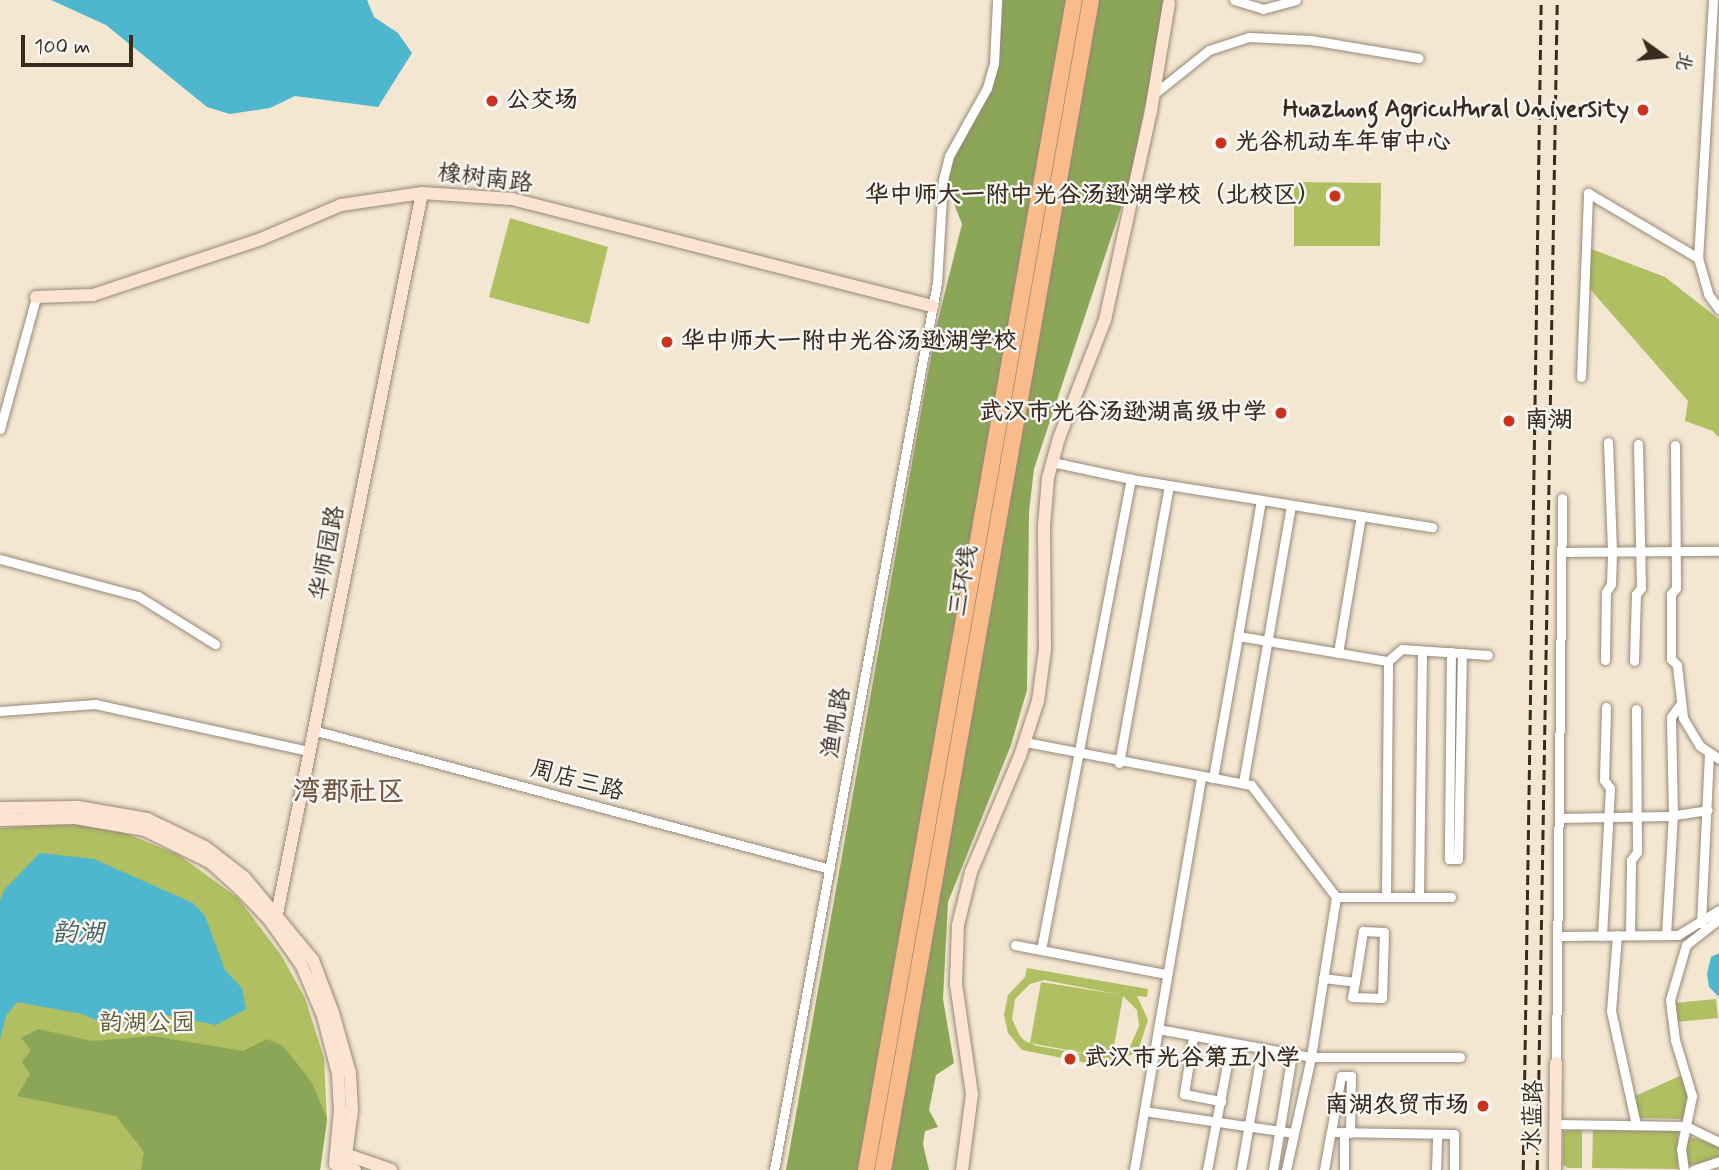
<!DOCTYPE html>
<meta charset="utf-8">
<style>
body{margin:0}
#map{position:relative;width:1719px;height:1170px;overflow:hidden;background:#f3e7d2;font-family:Mynerve,"LXGW WenKai TC",sans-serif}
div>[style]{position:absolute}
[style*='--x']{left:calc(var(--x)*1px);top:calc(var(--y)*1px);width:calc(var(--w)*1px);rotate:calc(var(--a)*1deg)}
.green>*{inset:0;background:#b0bf61}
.forest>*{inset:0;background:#8ca657}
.water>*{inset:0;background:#4eb6cd}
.roads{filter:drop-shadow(0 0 2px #978878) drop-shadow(0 0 2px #978878)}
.street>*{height:9px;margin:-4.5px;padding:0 4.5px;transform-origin:4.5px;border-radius:4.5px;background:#fff}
.secondary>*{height:12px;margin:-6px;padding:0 6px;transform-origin:6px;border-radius:6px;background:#fde4d1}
.highway>*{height:16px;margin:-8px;padding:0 8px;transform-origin:8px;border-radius:8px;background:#fabb8b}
.rail>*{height:2.5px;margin-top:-1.25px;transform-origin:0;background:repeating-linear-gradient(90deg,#3b2a1e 0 10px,transparent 0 15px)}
.dots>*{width:19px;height:19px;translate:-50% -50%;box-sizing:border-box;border:4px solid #f6f6f2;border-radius:50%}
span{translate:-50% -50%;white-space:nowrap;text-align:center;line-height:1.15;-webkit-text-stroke:5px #f6f6f2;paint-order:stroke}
.poi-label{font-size:24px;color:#3b2a1e;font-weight:700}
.left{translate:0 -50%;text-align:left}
.right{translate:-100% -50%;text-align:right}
.street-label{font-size:24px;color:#3b2a1e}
.park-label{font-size:24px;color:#5e5732}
.water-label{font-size:26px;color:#425b5b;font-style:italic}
.quarter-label{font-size:28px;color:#735642;font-weight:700}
.north{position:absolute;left:1628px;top:21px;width:70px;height:70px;-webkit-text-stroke:5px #f6f6f2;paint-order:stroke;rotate:105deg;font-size:19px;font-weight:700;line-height:28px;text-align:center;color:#3b2a1e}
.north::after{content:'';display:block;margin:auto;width:24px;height:32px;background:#3b2a1e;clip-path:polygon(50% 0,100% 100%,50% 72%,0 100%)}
.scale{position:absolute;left:21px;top:35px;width:112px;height:32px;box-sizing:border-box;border:4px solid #3b2a1e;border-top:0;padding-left:9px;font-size:21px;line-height:24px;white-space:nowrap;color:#3b2a1e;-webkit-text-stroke:5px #f6f6f2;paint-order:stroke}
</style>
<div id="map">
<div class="green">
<div style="clip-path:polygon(1294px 182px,1381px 183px,1380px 246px,1294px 246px)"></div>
<div style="clip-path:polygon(510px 218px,608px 247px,589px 324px,489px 297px)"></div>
<div style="clip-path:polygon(1581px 245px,1665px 277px,1719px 319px,1719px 438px,1713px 431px,1685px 421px,1688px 401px,1583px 281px)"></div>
<div style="clip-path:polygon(68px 823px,120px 831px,179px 855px,238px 898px,281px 955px,305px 998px,324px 1058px,327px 1122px,320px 1170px,0 1170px,0 828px)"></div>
<div style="clip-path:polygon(evenodd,1027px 968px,1148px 989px,1147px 997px,1137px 996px,1148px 1020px,1138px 1051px,1107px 1067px,1022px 1050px,1008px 1033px,1004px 1015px,1008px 995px,1025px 977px,1027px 968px,1044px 980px,1122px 995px,1041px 982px,1030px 1043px,1110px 1058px,1037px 1046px,1025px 1041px,1020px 1036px,1012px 1019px,1015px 999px,1030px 984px,1044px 980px,1027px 968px,1123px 996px,1137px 1010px,1139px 1026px,1129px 1049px,1112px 1057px,1123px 996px)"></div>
<div style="clip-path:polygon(1716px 999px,1718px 1018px,1677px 1022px,1675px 1003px)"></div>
<div style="clip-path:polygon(1684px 1074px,1689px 1096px,1684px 1119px,1638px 1118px,1633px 1097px)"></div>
<div style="clip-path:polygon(1582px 1130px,1582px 1168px,1568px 1168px,1563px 1165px,1563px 1131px)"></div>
<div style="clip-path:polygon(1593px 1130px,1678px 1131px,1678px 1169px,1592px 1168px)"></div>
<div style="clip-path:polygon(1686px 1136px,1719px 1145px,1719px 1159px,1685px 1166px)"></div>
</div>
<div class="forest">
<div style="clip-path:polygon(1003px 0,1163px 0,1165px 7px,1130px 181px,1034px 469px,1029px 512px,1027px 690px,1011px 745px,948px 902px,943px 999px,954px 1063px,936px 1075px,929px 1110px,938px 1127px,925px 1131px,923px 1144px,929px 1170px,786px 1170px,936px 328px,962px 224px,945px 181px,961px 134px,987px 99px,999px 62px)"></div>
<div style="clip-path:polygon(38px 1029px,92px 1041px,153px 1036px,243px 1051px,267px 1039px,283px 1046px,311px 1081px,327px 1118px,320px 1170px,141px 1170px,144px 1152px,116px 1116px,17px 1096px,30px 1074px,22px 1062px,31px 1050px,21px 1038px)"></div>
</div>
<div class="water">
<div style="clip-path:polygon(51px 0,367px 0,374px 17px,398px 33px,412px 53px,378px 107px,295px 96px,270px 108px,230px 114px,207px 107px,106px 25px)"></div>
<div style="clip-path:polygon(40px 853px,94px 859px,193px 903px,205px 916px,225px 970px,242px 988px,246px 1009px,216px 1025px,145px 1011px,108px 1025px,82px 1014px,17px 1002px,6px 1016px,0 1039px,0 900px,5px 889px)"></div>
<div style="clip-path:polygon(1719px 953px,1719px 997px,1709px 987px,1707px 974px,1711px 957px)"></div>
</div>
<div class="roads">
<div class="street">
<div style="--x:1234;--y:0;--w:30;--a:17"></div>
<div style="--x:1263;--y:9;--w:34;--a:-15"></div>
<div style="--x:1713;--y:0;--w:258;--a:93.3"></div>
<div style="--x:1698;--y:258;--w:37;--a:74"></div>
<div style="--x:1708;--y:294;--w:19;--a:54"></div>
<div style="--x:1154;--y:94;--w:70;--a:-38.7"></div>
<div style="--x:1209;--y:50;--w:42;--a:-18"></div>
<div style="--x:1249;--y:37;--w:62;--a:2.8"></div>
<div style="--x:1311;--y:40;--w:109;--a:9.5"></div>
<div style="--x:1581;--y:377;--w:184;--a:-87.8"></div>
<div style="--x:1588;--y:193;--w:128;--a:30.6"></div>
<div style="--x:0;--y:429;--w:137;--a:-74.7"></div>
<div style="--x:1675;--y:445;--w:143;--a:89.6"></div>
<div style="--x:1676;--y:588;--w:8;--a:130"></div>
<div style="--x:1671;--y:594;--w:65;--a:90"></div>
<div style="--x:1671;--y:659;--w:8;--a:45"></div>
<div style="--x:1677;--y:665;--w:53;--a:83.5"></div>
<div style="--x:1683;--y:718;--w:33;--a:59"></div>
<div style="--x:1700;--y:746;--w:23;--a:34"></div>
<div style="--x:1052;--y:462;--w:81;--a:12.1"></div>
<div style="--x:1131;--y:479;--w:305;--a:9.1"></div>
<div style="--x:1561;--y:552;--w:158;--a:-0.4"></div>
<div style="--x:0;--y:559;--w:143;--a:15"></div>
<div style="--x:138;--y:596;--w:91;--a:31.9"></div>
<div style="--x:1238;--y:636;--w:138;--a:-80.4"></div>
<div style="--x:1451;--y:652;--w:207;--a:90.6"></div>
<div style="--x:1449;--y:859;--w:9;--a:0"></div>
<div style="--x:1458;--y:859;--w:206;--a:-88.9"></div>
<div style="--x:1338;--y:653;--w:139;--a:-80.5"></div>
<div style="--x:1605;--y:660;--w:68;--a:-89.2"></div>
<div style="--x:1606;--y:592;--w:9;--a:-58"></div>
<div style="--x:1611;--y:584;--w:33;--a:-88"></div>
<div style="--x:1612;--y:551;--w:109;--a:-92.1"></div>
<div style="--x:1634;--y:661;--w:67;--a:-88.3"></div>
<div style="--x:1636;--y:594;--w:8;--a:-50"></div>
<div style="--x:1641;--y:588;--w:144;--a:-91.2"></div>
<div style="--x:0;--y:711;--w:95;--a:-4.2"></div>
<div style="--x:95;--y:704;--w:219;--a:12.4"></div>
<div style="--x:313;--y:730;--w:535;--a:15.05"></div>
<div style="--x:1025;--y:742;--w:230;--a:10.8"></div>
<div style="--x:1251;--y:785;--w:141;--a:52.8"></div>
<div style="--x:1336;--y:897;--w:162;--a:98.9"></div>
<div style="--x:1311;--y:1057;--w:116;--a:102.5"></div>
<div style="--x:1119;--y:763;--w:281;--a:-79.8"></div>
<div style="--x:1213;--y:778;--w:144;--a:-80"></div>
<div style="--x:1238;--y:636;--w:152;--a:9.5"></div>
<div style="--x:1388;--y:661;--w:18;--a:-41"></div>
<div style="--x:1402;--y:649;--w:86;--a:4"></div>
<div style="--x:1243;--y:783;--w:282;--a:-80.2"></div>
<div style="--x:1559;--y:818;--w:109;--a:-1.1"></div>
<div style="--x:1668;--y:816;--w:40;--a:-8.5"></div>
<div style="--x:1336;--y:897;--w:115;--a:0"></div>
<div style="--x:1386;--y:897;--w:236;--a:-89.5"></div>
<div style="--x:1419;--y:897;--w:246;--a:-89.3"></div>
<div style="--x:1701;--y:923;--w:169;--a:-87.3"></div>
<div style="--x:1617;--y:935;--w:76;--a:94.5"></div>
<div style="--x:1611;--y:1011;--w:117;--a:77.6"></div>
<div style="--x:1630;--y:935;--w:75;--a:-89.2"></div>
<div style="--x:1631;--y:860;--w:10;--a:-53"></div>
<div style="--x:1637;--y:852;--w:143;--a:-90.4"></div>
<div style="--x:1666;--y:935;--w:120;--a:-86.7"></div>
<div style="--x:1673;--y:815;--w:98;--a:-91.2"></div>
<div style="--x:1671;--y:717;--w:14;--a:-54"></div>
<div style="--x:1558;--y:936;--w:120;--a:-0.5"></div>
<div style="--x:1678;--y:935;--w:48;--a:-31.4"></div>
<div style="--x:1602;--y:936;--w:148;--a:-86.9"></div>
<div style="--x:1610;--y:788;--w:10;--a:-127"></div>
<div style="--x:1604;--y:780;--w:73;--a:-88.4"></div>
<div style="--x:1015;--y:945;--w:154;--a:10.9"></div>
<div style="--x:1041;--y:950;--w:480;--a:-79.2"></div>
<div style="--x:1323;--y:978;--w:32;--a:7"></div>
<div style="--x:1355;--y:982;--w:52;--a:-81.1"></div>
<div style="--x:1363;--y:931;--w:21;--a:3"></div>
<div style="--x:1384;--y:932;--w:66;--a:91.7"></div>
<div style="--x:1382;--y:998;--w:30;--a:-178"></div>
<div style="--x:1352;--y:997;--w:15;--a:-79"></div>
<div style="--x:1158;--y:1029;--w:156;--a:10.4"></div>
<div style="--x:1311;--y:1057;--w:149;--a:0"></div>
<div style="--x:1193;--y:1037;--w:58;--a:99"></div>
<div style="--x:1184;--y:1094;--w:38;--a:11"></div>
<div style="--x:1556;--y:1063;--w:565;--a:-89.39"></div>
<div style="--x:1144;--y:1111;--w:151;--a:8.4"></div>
<div style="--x:1555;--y:1124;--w:131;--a:0.9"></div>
<div style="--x:1686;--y:1126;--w:37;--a:26"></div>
<div style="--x:1331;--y:1132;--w:57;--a:-79.9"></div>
<div style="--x:1341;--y:1076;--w:10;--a:0"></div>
<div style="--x:1351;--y:1076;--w:57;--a:91"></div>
<div style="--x:774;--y:1170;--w:902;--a:-79.59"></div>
<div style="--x:937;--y:283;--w:103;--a:-86.7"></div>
<div style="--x:943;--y:180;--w:25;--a:-76"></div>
<div style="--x:949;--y:156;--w:78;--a:-60.8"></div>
<div style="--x:987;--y:88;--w:25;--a:-74"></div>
<div style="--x:994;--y:64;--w:64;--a:-87.3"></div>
<div style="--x:1134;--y:1170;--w:399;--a:-80.3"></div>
<div style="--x:1207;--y:1170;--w:129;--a:-79.3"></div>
<div style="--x:1241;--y:1170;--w:123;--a:-80.2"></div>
<div style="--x:1273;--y:1170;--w:118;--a:-80.7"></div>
<div style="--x:1324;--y:1170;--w:39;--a:-80"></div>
<div style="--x:1331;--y:1132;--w:123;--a:0.9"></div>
<div style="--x:1454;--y:1134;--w:36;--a:90"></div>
<div style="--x:1344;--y:1170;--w:38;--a:-90"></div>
<div style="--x:1436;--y:1170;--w:36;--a:-88"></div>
<div style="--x:1684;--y:1170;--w:21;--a:-98"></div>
<div style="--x:1681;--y:1149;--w:54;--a:-78.3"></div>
<div style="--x:1692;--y:1096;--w:59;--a:-106.9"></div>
<div style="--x:1675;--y:1040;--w:40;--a:-97.1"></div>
<div style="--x:1670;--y:1000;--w:57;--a:-73.8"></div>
<div style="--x:1686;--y:945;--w:42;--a:-38.2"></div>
<div style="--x:1693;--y:1170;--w:28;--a:-19"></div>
</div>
<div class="secondary">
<div style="--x:36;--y:297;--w:57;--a:-2"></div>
<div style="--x:93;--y:295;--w:177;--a:-18.4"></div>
<div style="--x:261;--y:239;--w:87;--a:-23"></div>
<div style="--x:341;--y:205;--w:82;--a:-8.4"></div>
<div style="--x:422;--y:193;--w:90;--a:3.8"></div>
<div style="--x:512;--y:199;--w:434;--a:14.3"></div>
<div style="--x:0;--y:808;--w:78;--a:-0.7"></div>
<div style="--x:78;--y:807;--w:70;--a:9.9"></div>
<div style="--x:147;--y:819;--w:64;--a:25.8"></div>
<div style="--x:205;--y:847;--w:49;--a:37.6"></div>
<div style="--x:244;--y:877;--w:108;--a:50.3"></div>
<div style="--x:313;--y:960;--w:57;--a:69.3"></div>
<div style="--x:333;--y:1013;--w:62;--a:74.2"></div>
<div style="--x:350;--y:1073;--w:37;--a:87"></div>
<div style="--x:352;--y:1110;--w:61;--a:97.6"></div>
<div style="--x:0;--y:820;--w:75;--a:-1.5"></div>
<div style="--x:75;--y:818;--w:71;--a:9.7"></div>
<div style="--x:145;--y:830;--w:72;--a:26.2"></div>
<div style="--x:210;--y:862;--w:40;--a:42"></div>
<div style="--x:240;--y:889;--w:42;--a:46"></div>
<div style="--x:269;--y:919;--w:57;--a:54.9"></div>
<div style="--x:302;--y:966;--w:54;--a:67.2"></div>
<div style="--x:323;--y:1016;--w:60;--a:75.5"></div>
<div style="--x:338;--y:1074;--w:36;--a:87"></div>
<div style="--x:340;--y:1110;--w:54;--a:95.3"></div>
<div style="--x:335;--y:1164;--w:21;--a:17"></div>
<div style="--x:269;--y:919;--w:9;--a:-32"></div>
<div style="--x:277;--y:914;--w:735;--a:-78.63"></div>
<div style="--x:342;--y:1153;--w:52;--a:19.1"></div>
<div style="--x:962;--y:1170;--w:77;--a:-82.5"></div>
<div style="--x:972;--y:1094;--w:111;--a:-98.3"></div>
<div style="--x:956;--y:984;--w:59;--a:-88.1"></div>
<div style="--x:958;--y:925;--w:55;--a:-76.2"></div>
<div style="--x:971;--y:872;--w:126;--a:-67.1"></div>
<div style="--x:1020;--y:756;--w:58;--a:-71.9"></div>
<div style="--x:1038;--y:701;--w:52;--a:-82.3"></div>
<div style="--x:1045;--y:649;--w:123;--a:-90.5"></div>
<div style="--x:1044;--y:526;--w:48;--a:-85.2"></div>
<div style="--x:1048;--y:478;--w:41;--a:-74.6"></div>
<div style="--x:1059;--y:438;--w:127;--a:-68.7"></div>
<div style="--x:1105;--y:320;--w:214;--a:-77.6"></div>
<div style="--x:1151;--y:111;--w:109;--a:-80.5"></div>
<div style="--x:1555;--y:1170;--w:107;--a:-89.5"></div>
</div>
<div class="highway">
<div style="--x:866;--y:1170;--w:1188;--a:-79.92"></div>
<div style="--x:883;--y:1170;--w:1188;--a:-79.92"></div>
</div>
</div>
<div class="rail">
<div style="--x:1523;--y:1170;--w:1170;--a:-89.12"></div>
<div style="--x:1537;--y:1170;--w:1170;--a:-89.02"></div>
</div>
<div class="dots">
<div style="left:492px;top:101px;background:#c8321e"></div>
<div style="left:1643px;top:110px;background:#c8321e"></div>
<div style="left:1221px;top:143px;background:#c8321e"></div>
<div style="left:1335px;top:196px;background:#c8321e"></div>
<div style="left:667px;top:342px;background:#c8321e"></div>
<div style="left:1281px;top:413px;background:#c8321e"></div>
<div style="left:1509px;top:421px;background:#c8321e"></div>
<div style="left:1070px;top:1059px;background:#c8321e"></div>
<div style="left:1483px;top:1106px;background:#c8321e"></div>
</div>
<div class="poi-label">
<span class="left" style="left:506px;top:101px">公交场</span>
<span class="right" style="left:1629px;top:110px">Huazhong Agricultural University</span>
<span class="left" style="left:1235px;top:143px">光谷机动车年审中心</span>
<span class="right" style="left:1321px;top:196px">华中师大一附中光谷汤逊湖学校（北校区）</span>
<span class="left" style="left:681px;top:342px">华中师大一附中光谷汤逊湖学校</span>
<span class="right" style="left:1267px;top:413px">武汉市光谷汤逊湖高级中学</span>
<span class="left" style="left:1525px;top:421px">南湖</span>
<span class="left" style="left:1084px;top:1059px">武汉市光谷第五小学</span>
<span class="right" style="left:1469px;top:1106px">南湖农贸市场</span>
</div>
<div class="street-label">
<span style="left:485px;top:179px;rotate:7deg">橡树南路</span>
<span style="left:328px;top:553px;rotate:-79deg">华师园路</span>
<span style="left:964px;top:581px;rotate:-80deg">三环线</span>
<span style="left:837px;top:723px;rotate:-80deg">渔帆路</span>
<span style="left:577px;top:781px;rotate:15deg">周店三路</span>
<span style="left:1534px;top:1116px;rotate:-89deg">水蓝路</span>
</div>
<div class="park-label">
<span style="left:147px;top:1024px">韵湖公园</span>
</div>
<div class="water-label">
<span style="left:78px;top:935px">韵湖</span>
</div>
<div class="quarter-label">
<span style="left:349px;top:793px">湾郡社区</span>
</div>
<div class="north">北</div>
<div class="scale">100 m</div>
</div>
